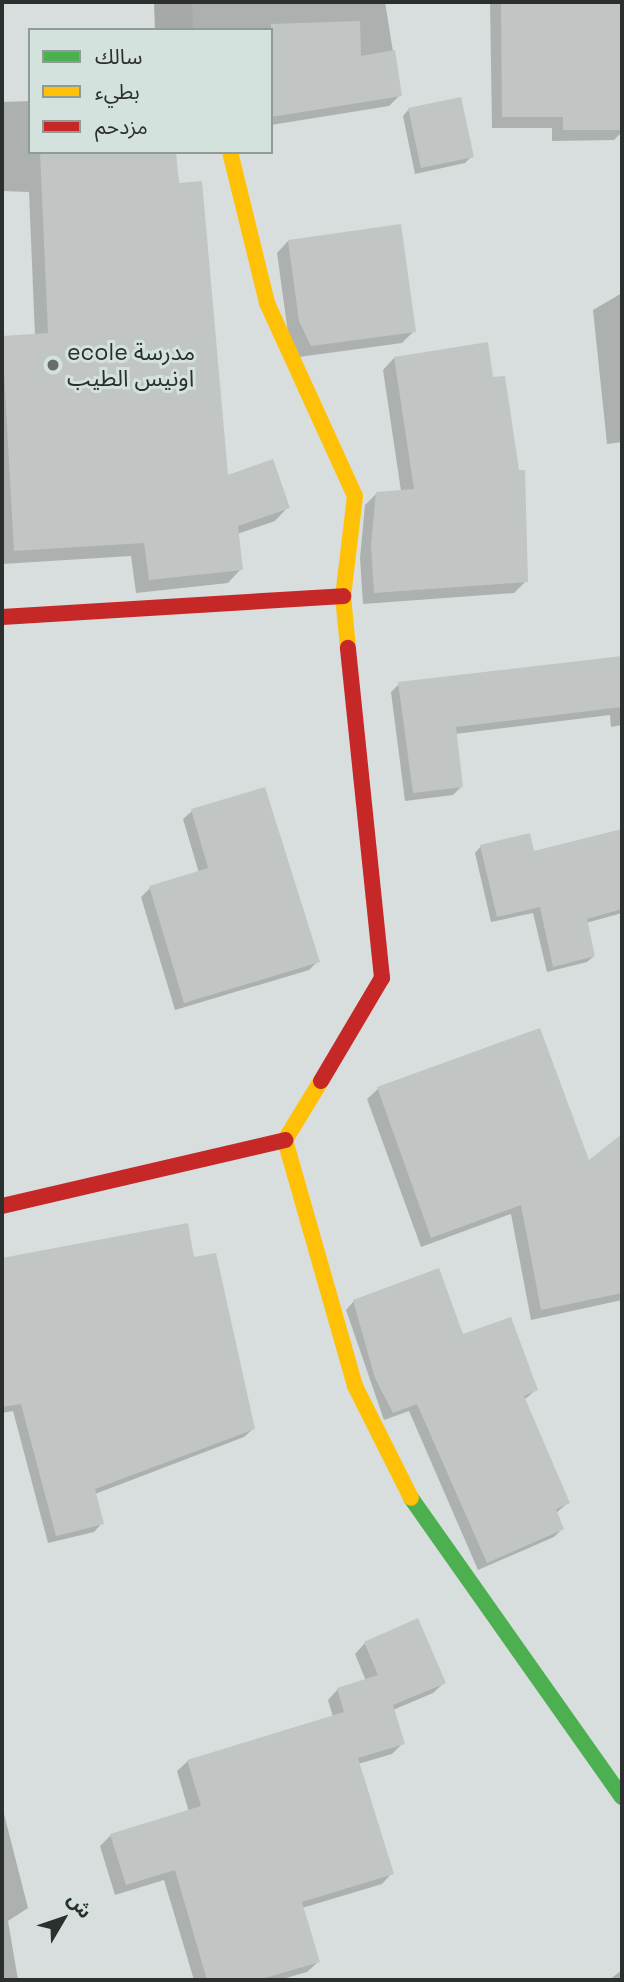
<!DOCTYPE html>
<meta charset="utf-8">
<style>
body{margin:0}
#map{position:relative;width:624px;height:1982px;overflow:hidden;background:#d8dedd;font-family:"Space Grotesk","Noto Sans Arabic",sans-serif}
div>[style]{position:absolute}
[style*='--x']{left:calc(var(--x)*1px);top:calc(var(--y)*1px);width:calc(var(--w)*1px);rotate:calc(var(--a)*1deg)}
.shadow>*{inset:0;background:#0003}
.building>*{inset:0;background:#c1c6c4}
.street>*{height:38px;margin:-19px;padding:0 19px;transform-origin:19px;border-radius:19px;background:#a7a9a9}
.fast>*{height:16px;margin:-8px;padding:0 8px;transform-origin:8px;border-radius:8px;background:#4caf50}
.slow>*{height:16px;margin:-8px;padding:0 8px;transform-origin:8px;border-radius:8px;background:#ffc107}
.jam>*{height:16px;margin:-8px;padding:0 8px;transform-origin:8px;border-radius:8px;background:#c62828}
.dots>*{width:19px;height:19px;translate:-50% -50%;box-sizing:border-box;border:4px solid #d4e2de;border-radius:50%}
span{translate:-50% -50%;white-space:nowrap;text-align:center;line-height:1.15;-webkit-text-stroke:6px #d4e2de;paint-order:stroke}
.poi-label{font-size:23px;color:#2b302f}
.left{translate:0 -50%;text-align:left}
.frame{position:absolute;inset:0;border:4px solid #2b302f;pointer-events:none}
.legend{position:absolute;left:28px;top:28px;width:245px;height:126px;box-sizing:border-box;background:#d4e2de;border:2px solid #909b98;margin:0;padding:9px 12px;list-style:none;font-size:21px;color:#2b302f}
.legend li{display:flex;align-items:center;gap:14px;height:35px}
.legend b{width:35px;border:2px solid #909b98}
.north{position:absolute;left:28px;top:1884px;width:70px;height:70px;-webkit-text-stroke:5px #d4e2de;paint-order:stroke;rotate:51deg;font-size:19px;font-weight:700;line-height:28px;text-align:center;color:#2b302f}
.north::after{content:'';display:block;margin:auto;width:24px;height:32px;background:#2b302f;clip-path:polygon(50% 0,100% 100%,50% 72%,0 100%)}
</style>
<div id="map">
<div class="shadow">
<div style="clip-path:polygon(191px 2px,385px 2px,400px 95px,389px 106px,271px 125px,271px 30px,192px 30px)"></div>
<div style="clip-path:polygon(490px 2px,622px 2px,622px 132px,614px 140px,552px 141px,552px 128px,492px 128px)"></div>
<div style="clip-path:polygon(30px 101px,30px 152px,174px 152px,227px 477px,288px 507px,275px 521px,237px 534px,241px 569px,228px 583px,136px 593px,131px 556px,2px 564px,2px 338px,35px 336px,29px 192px,2px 191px,2px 102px)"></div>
<div style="clip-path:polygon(409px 109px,472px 156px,465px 163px,415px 174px,403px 116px)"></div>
<div style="clip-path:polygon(288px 241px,414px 331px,402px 343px,299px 357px,288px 333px,277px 253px)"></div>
<div style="clip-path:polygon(622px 293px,622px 442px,607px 444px,593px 310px)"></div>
<div style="clip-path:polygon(394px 358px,526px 581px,514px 593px,363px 604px,360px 558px,365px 505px,377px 493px,401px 491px,383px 370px)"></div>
<div style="clip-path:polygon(622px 657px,622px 725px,611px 727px,610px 715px,455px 734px,461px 787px,453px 795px,405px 801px,391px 692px,399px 684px)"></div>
<div style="clip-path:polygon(192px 811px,318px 961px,309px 970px,175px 1010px,141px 897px,150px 888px,199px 873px,183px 819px)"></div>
<div style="clip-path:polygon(616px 832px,622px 854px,622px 913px,586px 923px,594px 956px,587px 962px,547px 972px,533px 913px,491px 922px,475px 853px,481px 846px,533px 853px)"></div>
<div style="clip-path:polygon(378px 1089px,588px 1163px,622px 1136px,622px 1300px,531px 1320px,511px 1214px,421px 1247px,367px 1099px)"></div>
<div style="clip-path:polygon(186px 1225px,193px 1259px,253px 1429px,244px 1437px,95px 1494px,102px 1523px,94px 1532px,48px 1543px,13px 1411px,2px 1413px,2px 1260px)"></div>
<div style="clip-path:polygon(354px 1301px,462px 1337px,536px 1390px,524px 1400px,568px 1503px,556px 1513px,562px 1529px,554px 1537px,478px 1570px,409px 1411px,384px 1420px,346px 1310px)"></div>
<div style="clip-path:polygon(365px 1643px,444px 1683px,433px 1693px,393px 1710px,403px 1743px,392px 1754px,358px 1764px,392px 1873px,382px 1884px,302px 1908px,318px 1962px,307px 1972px,279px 1980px,194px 1980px,164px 1880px,115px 1895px,100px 1846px,111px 1835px,189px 1812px,177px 1771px,188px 1761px,333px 1717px,328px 1700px,338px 1689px,366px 1681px,355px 1654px)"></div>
<div style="clip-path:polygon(2px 1806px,28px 1908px,8px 1921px,18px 1980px,2px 1980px)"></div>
<div style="clip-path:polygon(622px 1970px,622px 1980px,609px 1980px)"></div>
</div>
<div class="building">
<div style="clip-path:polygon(501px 2px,622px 2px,622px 130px,563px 130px,563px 117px,502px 117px)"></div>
<div style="clip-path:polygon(360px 21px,361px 56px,395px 50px,402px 96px,271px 117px,271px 24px)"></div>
<div style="clip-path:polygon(461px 97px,474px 157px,421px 168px,408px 108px)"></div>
<div style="clip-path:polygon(40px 152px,176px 152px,179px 183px,202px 181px,228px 475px,273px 459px,290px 508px,238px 526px,243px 570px,149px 580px,144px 543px,14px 551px,2px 336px,48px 333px)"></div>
<div style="clip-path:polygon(401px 224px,416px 332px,311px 346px,299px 321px,288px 240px)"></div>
<div style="clip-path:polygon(488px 342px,493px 377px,505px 376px,519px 470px,525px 470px,528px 582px,374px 593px,371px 545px,376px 492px,414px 489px,394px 357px)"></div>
<div style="clip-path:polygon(622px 656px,622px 707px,456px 727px,463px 787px,413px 793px,398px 682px)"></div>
<div style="clip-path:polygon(265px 787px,320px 962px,184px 1003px,149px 886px,208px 868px,191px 809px)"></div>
<div style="clip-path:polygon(622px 829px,622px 909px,587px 919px,595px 956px,553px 967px,540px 907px,497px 917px,480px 845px,530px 833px,534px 851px)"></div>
<div style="clip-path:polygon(540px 1028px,589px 1160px,622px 1134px,622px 1293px,541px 1310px,521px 1205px,431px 1238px,377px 1087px)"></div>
<div style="clip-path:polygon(188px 1223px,194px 1257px,216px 1253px,255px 1429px,95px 1489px,104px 1524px,56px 1536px,21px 1404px,2px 1407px,2px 1258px)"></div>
<div style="clip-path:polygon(439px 1268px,463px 1334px,511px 1317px,538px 1390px,524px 1396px,570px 1503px,556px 1509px,564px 1529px,487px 1563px,417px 1404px,393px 1413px,375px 1378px,353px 1300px)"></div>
<div style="clip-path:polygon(418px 1618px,446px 1683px,393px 1705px,405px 1744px,358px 1758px,394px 1874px,302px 1902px,320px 1962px,258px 1980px,207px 1980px,175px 1870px,126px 1885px,110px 1834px,201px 1806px,187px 1760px,344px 1712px,337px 1688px,378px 1675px,364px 1642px)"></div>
</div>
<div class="street">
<div style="--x:173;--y:2;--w:28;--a:88"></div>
</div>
<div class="fast">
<div style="--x:411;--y:1498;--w:366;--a:54.8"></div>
</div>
<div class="slow">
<div style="--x:230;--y:152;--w:155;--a:76.2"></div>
<div style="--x:267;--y:303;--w:212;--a:65.5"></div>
<div style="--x:355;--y:496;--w:101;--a:96.8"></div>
<div style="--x:343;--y:596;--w:52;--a:84.5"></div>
<div style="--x:321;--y:1081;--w:69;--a:121.4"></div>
<div style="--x:285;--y:1140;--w:256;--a:74.1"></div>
<div style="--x:355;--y:1386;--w:125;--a:63.4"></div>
</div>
<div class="jam">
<div style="--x:2;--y:617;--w:342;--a:-3.5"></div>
<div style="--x:321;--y:1081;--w:120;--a:-59.4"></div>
<div style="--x:382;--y:978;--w:332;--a:-95.9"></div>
<div style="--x:2;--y:1206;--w:291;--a:-13.1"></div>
</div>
<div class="dots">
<div style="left:53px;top:365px;background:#686d6c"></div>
</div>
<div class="poi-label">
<span class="left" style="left:67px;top:365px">ecole مدرسة<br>اونيس الطيب</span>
</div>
<div class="frame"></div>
<ul class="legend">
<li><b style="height:9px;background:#4caf50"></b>سالك</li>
<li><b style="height:9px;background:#ffc107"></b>بطيء</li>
<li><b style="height:9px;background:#c62828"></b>مزدحم</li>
</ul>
<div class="north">ش</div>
</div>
